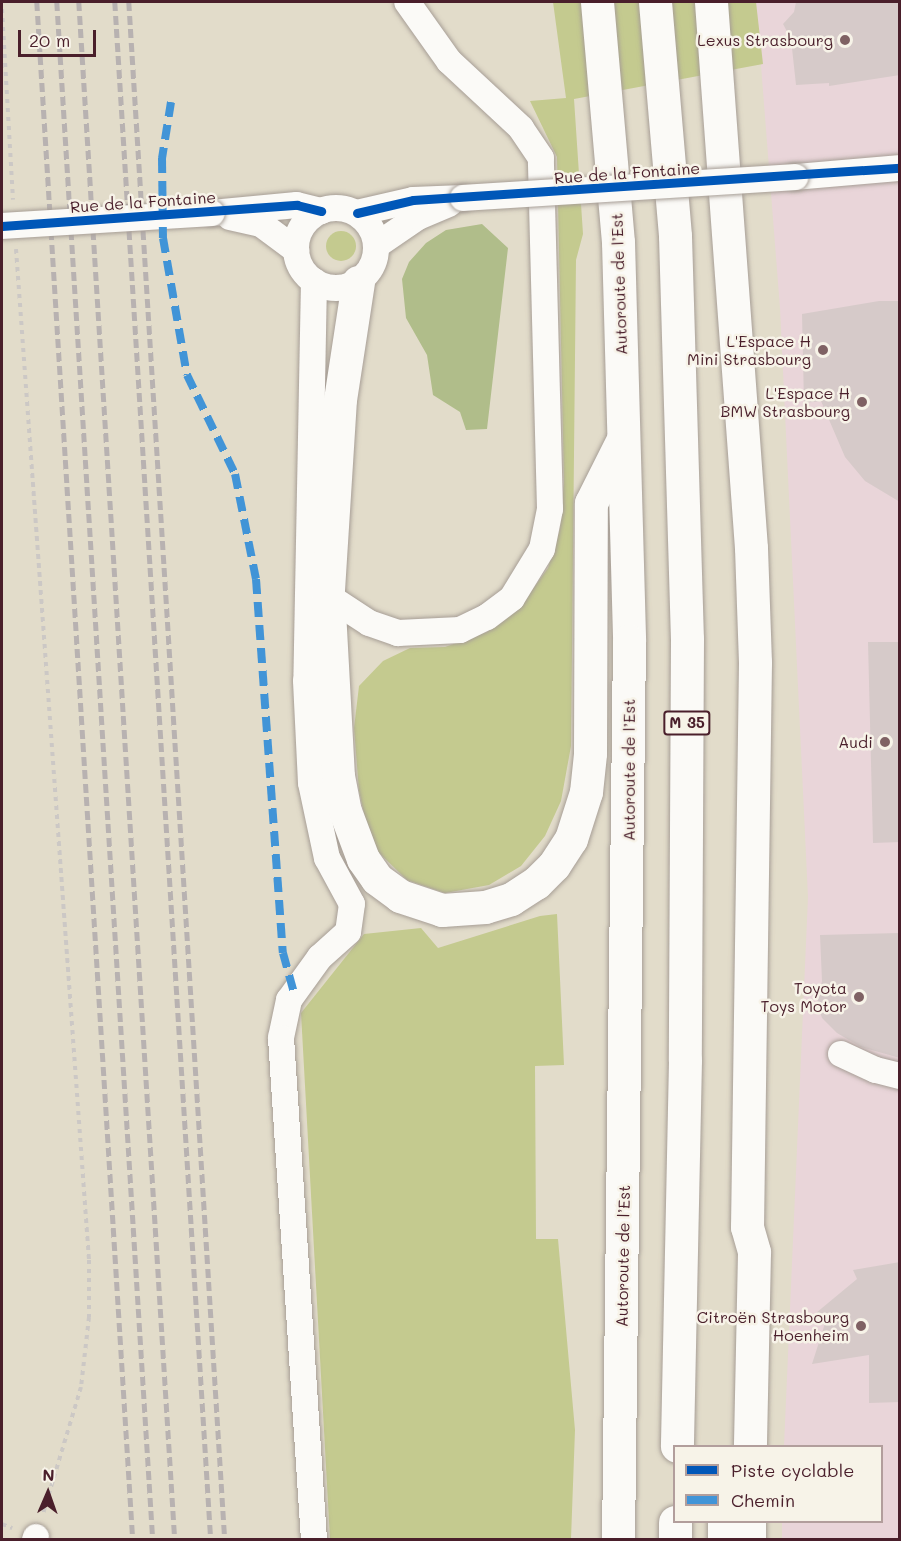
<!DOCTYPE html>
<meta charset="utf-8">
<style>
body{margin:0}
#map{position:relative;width:901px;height:1541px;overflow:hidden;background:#e2dcca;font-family:Mali,sans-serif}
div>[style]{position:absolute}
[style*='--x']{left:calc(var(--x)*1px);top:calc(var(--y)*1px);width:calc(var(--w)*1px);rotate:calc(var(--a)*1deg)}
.built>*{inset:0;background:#e9d5d9}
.green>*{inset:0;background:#c4ca8f}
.round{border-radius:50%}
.forest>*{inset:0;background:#b0bd8a}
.building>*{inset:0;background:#d6cac9}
.path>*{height:4px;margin-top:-2px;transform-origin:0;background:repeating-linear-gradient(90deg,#ccc8c5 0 4.5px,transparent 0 9px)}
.roads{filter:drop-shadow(0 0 2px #a79e96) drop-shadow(0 0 2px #a79e96)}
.minor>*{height:26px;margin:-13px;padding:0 13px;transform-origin:13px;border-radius:13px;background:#fbfaf7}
.minor>.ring{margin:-13px;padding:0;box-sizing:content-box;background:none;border:26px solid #fbfaf7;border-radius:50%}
.highway>*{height:33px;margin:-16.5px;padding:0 16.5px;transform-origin:16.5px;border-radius:16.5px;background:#fbfaf7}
.rail>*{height:4.5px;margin-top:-2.25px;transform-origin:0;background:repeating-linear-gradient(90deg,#b8b2b1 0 9px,transparent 0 13.5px)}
.bridges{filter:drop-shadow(0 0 2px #a79e96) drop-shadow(0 0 2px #a79e96)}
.minor-bridge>*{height:26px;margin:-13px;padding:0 13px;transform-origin:13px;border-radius:13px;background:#fbfaf7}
.quiet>*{height:8px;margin-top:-4px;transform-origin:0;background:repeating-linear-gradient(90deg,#4194d7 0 15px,transparent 0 23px)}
.cycleway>*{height:9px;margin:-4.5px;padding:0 4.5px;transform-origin:4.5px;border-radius:4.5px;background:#0057b8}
.dots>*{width:16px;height:16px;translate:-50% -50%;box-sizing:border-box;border:3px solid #f7f3e8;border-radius:50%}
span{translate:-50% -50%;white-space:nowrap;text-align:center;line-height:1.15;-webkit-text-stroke:5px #f7f3e8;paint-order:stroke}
.shield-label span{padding:2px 4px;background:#f7f3e8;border:2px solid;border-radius:4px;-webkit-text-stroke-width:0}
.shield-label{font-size:15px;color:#4a1f2b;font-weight:700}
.poi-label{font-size:16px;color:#4a1f2b}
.right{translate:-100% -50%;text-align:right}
.street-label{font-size:16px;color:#4a1f2b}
.frame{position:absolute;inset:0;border:3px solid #4a1f2b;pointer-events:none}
.legend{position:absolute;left:673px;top:1445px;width:210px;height:78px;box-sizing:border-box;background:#f7f3e8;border:2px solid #b29e9c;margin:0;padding:8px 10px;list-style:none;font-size:18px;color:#4a1f2b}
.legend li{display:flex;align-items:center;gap:12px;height:30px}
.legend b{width:30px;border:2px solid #b29e9c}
.north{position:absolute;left:18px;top:1463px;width:60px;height:60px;-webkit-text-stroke:4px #f7f3e8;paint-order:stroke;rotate:2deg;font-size:16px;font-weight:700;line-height:24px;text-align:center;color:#4a1f2b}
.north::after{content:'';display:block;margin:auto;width:21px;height:27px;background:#4a1f2b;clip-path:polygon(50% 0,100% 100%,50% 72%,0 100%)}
.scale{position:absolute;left:18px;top:30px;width:78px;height:27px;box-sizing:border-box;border:3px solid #4a1f2b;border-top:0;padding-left:8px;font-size:18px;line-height:21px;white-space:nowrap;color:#4a1f2b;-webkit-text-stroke:4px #f7f3e8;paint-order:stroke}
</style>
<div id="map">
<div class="built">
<div style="clip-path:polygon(756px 2px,899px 2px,899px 1539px,782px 1539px,782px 1522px,882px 1522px,882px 1446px,784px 1446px,808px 897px,780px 308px)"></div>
</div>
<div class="green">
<div style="clip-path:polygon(553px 2px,756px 2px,763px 64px,574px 99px,583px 234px,576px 260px,571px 746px,561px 801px,545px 836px,521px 866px,489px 885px,445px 893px,407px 880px,371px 845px,359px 791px,354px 728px,359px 686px,383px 661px,410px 648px,445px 647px,487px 632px,525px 600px,548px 568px,560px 529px,564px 482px,557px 157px,530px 101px,566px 98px)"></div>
<div class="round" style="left:326px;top:231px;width:30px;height:30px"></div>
<div style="clip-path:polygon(557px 914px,564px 1065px,535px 1066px,536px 1239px,558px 1239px,575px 1430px,571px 1539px,330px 1539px,301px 1013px,364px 934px,421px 928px,438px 948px,540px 916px)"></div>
</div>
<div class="forest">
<div style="clip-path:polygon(482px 224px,508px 248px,487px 429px,466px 430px,460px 412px,433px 395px,427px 355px,406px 318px,402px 279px,409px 262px,426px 243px,446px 230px)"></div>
</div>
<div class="building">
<div style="clip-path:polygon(796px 2px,900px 2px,900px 75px,829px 86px,829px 83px,796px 85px,791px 39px,783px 24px,794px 12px)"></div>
<div style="clip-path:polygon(879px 301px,900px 301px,900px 502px,865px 481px,845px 457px,821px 401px,804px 403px,802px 314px)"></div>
<div style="clip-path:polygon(868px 642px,900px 642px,900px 842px,873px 843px)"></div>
<div style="clip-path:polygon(900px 933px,900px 1058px,861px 1047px,837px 1033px,822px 1018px,817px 1004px,822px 981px,820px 935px)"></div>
<div style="clip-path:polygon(900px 1262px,900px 1402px,869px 1403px,869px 1355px,812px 1364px,828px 1314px,816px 1313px,857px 1279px,853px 1270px)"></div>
</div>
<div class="path">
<div style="--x:2;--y:9;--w:191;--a:86.7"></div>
<div style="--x:16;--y:249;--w:1014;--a:85.87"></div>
<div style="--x:89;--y:1260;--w:57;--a:90"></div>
<div style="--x:89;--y:1317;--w:70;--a:96.5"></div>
<div style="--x:81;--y:1387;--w:133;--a:106.7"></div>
<div style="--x:2;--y:1524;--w:11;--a:22"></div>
</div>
<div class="roads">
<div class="minor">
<div style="--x:795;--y:177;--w:105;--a:-4.9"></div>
<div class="ring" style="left:296px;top:208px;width:54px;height:54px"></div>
<div style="--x:212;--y:213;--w:85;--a:-5.4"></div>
<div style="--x:297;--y:205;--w:25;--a:14"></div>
<div style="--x:357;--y:213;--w:57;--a:-13.1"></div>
<div style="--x:413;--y:200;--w:50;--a:-2.3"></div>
<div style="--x:230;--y:217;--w:32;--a:13"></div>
<div style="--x:261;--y:224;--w:44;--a:36.6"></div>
<div style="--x:377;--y:245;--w:50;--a:-34.3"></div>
<div style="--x:418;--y:217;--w:34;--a:-23"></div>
<div style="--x:314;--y:281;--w:400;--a:91.1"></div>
<div style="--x:306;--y:681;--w:102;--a:87.2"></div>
<div style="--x:311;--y:783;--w:77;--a:78"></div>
<div style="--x:327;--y:858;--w:52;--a:61.5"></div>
<div style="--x:352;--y:904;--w:28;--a:98"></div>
<div style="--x:348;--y:932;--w:38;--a:138"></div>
<div style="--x:320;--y:957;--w:53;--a:125.8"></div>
<div style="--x:289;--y:1000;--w:39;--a:102"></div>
<div style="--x:281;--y:1038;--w:503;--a:86.24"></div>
<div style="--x:317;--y:589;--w:62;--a:33.2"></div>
<div style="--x:369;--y:623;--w:31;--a:19"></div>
<div style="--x:398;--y:633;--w:62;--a:-2.8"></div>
<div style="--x:460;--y:630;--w:30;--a:-26"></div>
<div style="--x:487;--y:617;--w:31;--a:-37"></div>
<div style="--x:512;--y:598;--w:57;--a:-58.5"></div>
<div style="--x:542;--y:549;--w:41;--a:-78.7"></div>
<div style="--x:550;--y:509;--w:351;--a:-91.5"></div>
<div style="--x:541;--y:158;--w:36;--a:-124"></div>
<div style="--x:521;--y:128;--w:98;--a:-137.1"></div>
<div style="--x:449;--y:61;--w:72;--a:-125.4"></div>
<div style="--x:841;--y:1054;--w:38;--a:25"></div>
<div style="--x:876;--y:1070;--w:25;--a:14"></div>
<div style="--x:35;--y:1540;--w:3;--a:-72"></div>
</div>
<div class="highway">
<div style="--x:597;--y:2;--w:241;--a:85"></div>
<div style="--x:618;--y:242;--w:399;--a:88.4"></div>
<div style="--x:629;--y:641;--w:899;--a:90.7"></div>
<div style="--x:655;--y:2;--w:235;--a:85.1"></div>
<div style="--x:675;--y:236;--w:403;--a:88.3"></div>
<div style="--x:687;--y:639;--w:421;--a:90.3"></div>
<div style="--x:685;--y:1060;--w:386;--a:91.2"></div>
<div style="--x:711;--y:2;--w:547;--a:85.81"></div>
<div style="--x:751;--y:548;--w:114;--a:88"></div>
<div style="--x:755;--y:662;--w:565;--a:90.81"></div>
<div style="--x:747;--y:1227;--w:26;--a:74"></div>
<div style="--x:754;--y:1252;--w:194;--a:91.2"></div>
<div style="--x:358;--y:282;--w:118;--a:98.7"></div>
<div style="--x:340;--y:399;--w:193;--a:93.6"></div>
<div style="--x:328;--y:592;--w:184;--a:86.9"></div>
<div style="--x:338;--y:776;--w:36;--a:79"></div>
<div style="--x:345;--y:811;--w:51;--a:69.4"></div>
<div style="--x:363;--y:859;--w:24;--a:55"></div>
<div style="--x:377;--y:879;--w:29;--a:36"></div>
<div style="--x:400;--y:896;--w:44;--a:18.4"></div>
<div style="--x:442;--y:910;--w:43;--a:-4"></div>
<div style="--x:485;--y:907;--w:27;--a:-17"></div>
<div style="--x:511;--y:899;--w:30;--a:-33"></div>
<div style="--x:536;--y:883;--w:25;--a:-45"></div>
<div style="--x:554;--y:865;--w:31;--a:-57"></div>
<div style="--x:571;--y:839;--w:49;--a:-72.3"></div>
<div style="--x:586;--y:792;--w:39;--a:-84"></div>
<div style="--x:590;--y:753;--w:250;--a:-89.8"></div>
<div style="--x:591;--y:503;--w:69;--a:-63.4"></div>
<div style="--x:675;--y:1540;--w:18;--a:-90"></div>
<div style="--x:724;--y:1540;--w:18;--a:-90"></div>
<div style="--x:749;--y:1540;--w:18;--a:-90"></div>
</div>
</div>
<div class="rail">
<div style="--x:37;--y:2;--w:1541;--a:86.43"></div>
<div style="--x:57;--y:2;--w:1541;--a:86.43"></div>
<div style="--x:79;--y:2;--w:1541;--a:86.43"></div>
<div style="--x:115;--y:2;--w:1541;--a:86.43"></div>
<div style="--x:129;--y:2;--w:1541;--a:86.43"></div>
</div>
<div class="bridges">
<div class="minor-bridge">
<div style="--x:463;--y:198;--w:333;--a:-3.6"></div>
<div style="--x:2;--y:226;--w:210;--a:-3.5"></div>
</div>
</div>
<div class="quiet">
<div style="--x:171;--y:102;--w:57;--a:99.1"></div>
<div style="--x:162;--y:158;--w:80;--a:89.3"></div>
<div style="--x:163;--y:238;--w:139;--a:80.1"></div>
<div style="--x:187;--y:375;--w:110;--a:64.1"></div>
<div style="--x:235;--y:474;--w:107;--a:78.7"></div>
<div style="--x:256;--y:579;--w:375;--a:85.9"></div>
<div style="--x:283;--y:953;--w:41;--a:74.6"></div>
</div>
<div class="cycleway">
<div style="--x:357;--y:213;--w:57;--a:-13.1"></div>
<div style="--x:413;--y:200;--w:488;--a:-3.8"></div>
<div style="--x:2;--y:226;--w:296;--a:-4.1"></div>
<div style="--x:297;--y:205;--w:25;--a:14"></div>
</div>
<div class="dots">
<div style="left:845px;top:40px;background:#7f6163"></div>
<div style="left:823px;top:350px;background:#7f6163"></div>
<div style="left:862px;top:402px;background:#7f6163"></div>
<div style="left:885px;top:742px;background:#7f6163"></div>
<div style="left:859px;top:997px;background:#7f6163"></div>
<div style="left:861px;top:1326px;background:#7f6163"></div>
</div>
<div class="shield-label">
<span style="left:687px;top:723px">M 35</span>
</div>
<div class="poi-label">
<span class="right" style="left:833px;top:40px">Lexus Strasbourg</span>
<span class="right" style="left:811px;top:350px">L'Espace H<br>Mini Strasbourg</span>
<span class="right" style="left:850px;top:402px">L'Espace H<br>BMW Strasbourg</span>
<span class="right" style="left:873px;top:742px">Audi</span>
<span class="right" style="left:847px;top:997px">Toyota<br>Toys Motor</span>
<span class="right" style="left:849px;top:1326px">Citroën Strasbourg<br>Hoenheim</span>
</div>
<div class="street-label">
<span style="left:627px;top:173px;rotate:-4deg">Rue de la Fontaine</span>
<span style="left:143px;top:202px;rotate:-4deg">Rue de la Fontaine</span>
<span style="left:619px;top:284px;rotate:-92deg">Autoroute de l’Est</span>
<span style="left:629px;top:770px;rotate:-90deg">Autoroute de l’Est</span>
<span style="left:623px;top:1256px;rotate:-89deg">Autoroute de l’Est</span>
</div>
<div class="frame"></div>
<ul class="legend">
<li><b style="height:8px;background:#0057b8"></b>Piste cyclable</li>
<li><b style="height:8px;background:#4194d7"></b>Chemin</li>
</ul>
<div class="north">N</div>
<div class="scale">20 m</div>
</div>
